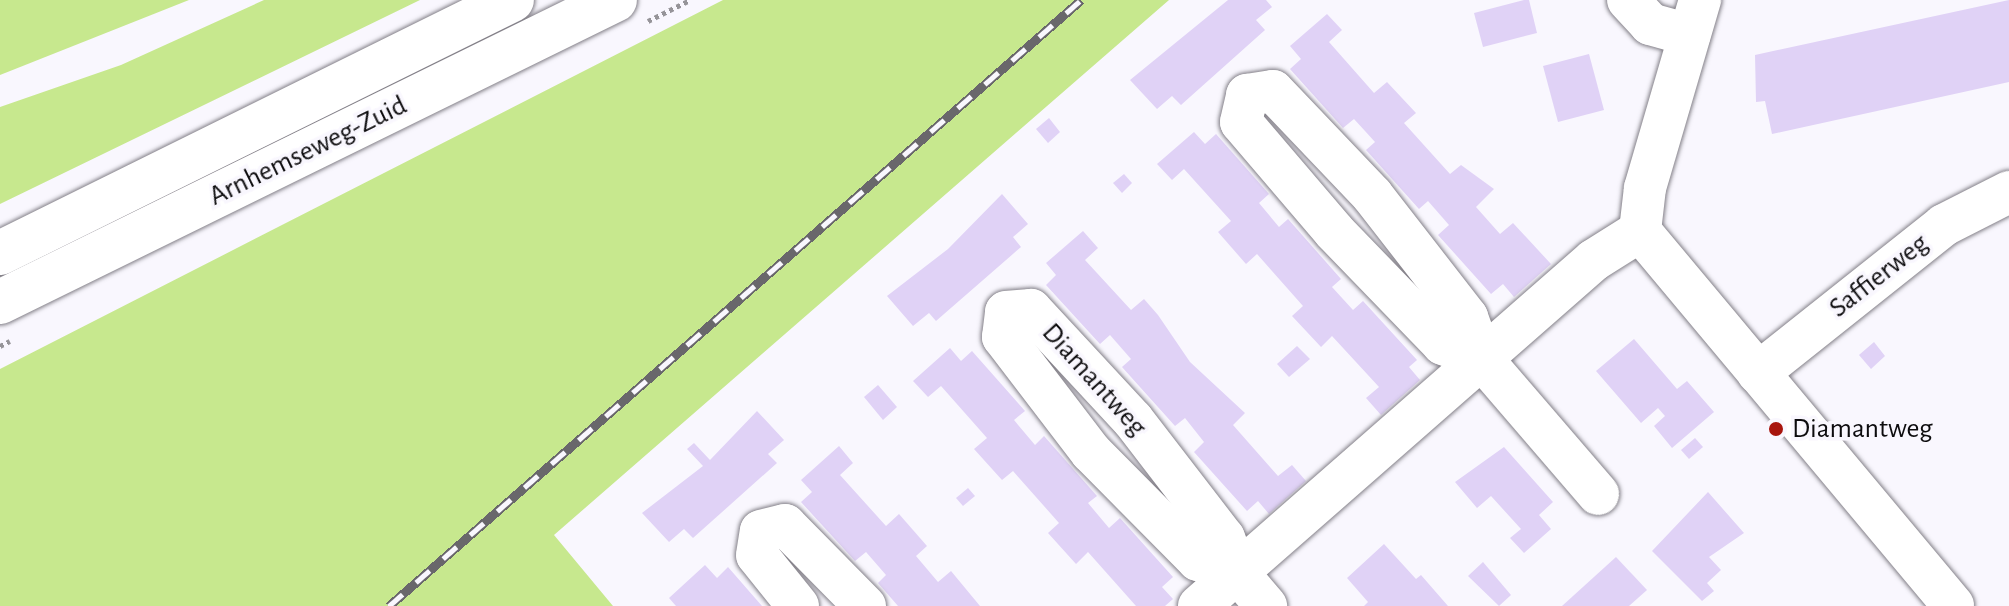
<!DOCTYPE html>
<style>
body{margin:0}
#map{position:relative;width:2009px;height:606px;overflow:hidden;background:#f9f7fe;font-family:"Alegreya Sans",sans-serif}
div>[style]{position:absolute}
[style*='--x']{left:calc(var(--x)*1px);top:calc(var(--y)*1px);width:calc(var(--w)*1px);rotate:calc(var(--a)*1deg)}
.green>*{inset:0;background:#c7e88e}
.building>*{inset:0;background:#e0d2f6}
.path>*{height:5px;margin-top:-2.5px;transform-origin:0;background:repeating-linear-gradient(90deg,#969499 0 4px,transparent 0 8px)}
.roads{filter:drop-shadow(0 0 2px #838088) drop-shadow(0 0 2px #838088)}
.minor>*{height:42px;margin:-21px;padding:0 21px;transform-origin:21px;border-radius:21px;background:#fff}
.major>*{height:44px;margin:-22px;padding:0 22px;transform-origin:22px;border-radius:22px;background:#fff}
.rail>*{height:9px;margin-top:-4.5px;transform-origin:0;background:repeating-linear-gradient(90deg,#f9f7fe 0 18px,#69676b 0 36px);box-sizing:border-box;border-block:2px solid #69676b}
.dots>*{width:22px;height:22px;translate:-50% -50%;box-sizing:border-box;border:4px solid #f9f7fe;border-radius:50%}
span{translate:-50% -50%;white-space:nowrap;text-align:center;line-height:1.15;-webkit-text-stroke:7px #f9f7fe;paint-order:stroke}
.street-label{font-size:28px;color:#0d0c0e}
.poi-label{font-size:28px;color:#0d0c0e}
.left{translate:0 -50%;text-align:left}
</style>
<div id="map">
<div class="green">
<div style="clip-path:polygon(0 0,189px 0,0 75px)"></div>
<div style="clip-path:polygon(264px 0,420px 0,0 204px,0 107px,121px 65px)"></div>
<div style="clip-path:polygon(723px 0,1169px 0,554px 535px,613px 606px,0 606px,0 369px)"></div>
</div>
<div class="building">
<div style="clip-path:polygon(1228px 0,1266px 0,1272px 7px,1256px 20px,1265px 30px,1181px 105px,1172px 96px,1157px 109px,1130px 80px)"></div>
<div style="clip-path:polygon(1524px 0,1529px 0,1537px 33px,1483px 47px,1474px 13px)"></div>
<div style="clip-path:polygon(2009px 0,2009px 82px,1772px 134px,1765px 101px,1756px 102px,1755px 55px)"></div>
<div style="clip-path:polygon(1327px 14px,1342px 30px,1329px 42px,1374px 93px,1387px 82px,1416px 113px,1404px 123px,1450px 174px,1461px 165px,1494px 189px,1476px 207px,1500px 234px,1513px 223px,1551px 264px,1514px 297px,1503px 284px,1491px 294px,1438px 235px,1449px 225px,1428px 201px,1419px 209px,1366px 150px,1375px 142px,1365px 131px,1354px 119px,1343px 128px,1290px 69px,1301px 59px,1290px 46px)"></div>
<div style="clip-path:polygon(1589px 54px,1604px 110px,1558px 122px,1543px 66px)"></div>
<div style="clip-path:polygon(1049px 118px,1060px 132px,1048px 143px,1036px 129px)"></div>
<div style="clip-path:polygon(1194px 132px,1205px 144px,1216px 134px,1269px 194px,1259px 203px,1279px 227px,1288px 219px,1341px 279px,1332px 287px,1353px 310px,1363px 301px,1417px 360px,1409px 367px,1420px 380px,1381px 415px,1366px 398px,1379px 387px,1332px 336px,1321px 347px,1292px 316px,1303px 306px,1257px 254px,1246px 264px,1218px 232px,1231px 221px,1184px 169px,1172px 180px,1157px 164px)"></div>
<div style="clip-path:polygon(1124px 174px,1132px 183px,1122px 193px,1113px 183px)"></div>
<div style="clip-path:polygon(1002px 194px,1028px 224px,1013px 237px,1021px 247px,936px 321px,929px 313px,913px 326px,887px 296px,948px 249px)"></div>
<div style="clip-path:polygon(1083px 231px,1098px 248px,1085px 260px,1131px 310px,1144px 299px,1158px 315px,1190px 362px,1245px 413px,1233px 425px,1278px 476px,1292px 465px,1306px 481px,1269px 514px,1258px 501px,1247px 511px,1194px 452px,1204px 442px,1185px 418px,1175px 426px,1122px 367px,1131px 359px,1110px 335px,1100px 344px,1046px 285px,1056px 275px,1046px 263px)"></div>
<div style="clip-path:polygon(1634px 339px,1677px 389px,1687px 381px,1714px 412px,1672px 448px,1654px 426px,1665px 416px,1658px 408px,1641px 423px,1596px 371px)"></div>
<div style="clip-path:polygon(1874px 342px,1885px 356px,1871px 369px,1859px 355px)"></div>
<div style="clip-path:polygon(1297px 346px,1310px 359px,1289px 377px,1277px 364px)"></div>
<div style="clip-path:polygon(950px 348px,961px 361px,972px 351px,1025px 411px,1014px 420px,1035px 445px,1044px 436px,1097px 496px,1088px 503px,1109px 528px,1120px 518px,1173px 577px,1162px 587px,1173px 599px,1165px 606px,1136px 606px,1088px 552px,1076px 564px,1048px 533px,1059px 523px,1013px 471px,1002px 480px,974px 449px,987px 438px,941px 386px,928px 397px,913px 381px)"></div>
<div style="clip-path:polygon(878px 385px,897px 407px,883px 420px,864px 397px)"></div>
<div style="clip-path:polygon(757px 411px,784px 440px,768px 454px,777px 463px,693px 538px,684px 529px,669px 542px,642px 513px,703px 466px,687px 449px,694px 443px,710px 460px)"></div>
<div style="clip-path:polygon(1695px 438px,1703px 447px,1689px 459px,1681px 450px)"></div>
<div style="clip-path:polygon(839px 446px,853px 463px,840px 475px,886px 526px,899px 514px,927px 546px,916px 556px,938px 582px,951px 571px,980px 606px,898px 606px,878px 583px,886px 575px,866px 552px,855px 561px,801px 502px,812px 492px,801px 480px)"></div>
<div style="clip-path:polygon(1504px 447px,1553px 502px,1539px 515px,1551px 529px,1524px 553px,1510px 538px,1521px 529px,1491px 496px,1477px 508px,1455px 482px)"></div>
<div style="clip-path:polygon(968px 488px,975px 496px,963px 506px,956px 498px)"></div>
<div style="clip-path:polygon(1708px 492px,1744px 533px,1709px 557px,1721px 570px,1707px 583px,1714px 591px,1702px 601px,1652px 551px)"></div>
<div style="clip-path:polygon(1384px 544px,1416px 579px,1421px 575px,1448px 606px,1364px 606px,1368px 602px,1347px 578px)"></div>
<div style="clip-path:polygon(1616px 557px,1647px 590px,1629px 606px,1562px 606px)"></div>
<div style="clip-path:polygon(1483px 562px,1511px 595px,1499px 606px,1468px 576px)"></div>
<div style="clip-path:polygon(705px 565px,717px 578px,728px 567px,762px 606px,676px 606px,669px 598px)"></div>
</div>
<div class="path">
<div style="--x:648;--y:21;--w:47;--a:-26.6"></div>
<div style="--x:0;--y:346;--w:11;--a:-27"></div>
</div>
<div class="roads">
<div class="minor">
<div style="--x:1628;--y:0;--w:33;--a:47"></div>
<div style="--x:1650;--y:24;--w:41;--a:15.4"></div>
<div style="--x:1640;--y:231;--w:488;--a:50.1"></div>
<div style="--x:1482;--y:359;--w:42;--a:-159"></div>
<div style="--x:1443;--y:344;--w:157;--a:-134"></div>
<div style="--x:1334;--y:231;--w:143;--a:-130.5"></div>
<div style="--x:1241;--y:122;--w:28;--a:-77"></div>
<div style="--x:1247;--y:95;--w:26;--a:-9"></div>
<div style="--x:1273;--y:91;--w:144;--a:46.4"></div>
<div style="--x:1372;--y:195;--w:155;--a:52.1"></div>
<div style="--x:1467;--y:317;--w:45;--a:70.3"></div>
<div style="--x:1482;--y:359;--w:178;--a:49.3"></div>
<div style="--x:1758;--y:373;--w:238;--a:-38.5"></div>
<div style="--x:1944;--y:225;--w:73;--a:-26.9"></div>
<div style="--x:1237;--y:572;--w:41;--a:-162.9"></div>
<div style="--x:1198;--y:560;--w:152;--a:-134.7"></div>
<div style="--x:1091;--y:452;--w:145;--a:-127.4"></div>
<div style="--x:1003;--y:337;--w:25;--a:-83"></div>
<div style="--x:1006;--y:312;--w:25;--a:-5"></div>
<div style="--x:1031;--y:310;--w:150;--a:47.2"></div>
<div style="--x:1133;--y:420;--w:149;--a:52.4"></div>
<div style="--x:1224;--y:538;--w:36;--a:69"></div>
<div style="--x:1237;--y:572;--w:45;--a:49.5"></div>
<div style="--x:798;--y:606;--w:65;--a:-128.8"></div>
<div style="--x:757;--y:555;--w:24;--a:-81"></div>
<div style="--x:761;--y:531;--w:25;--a:-14"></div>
<div style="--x:785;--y:525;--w:114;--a:45.4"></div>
<div style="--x:1199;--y:606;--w:525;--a:-41.22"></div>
<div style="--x:1594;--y:260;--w:54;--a:-32.2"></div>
<div style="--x:1640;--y:231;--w:43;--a:-83.4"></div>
<div style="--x:1645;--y:188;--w:196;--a:-73.7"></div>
</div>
<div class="major">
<div style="--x:0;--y:253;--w:571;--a:-26.3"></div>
<div style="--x:0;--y:302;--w:685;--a:-26.15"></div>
</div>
</div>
<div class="rail">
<div style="--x:389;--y:606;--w:920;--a:-41.21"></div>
</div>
<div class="dots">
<div style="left:1776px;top:429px;background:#a8150d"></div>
</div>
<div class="street-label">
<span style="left:308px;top:151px;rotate:-26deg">Arnhemseweg-Zuid</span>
<span style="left:1879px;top:276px;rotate:-38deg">Saffierweg</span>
<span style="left:1094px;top:380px;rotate:48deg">Diamantweg</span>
</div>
<div class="poi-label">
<span class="left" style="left:1792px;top:429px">Diamantweg</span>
</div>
</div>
